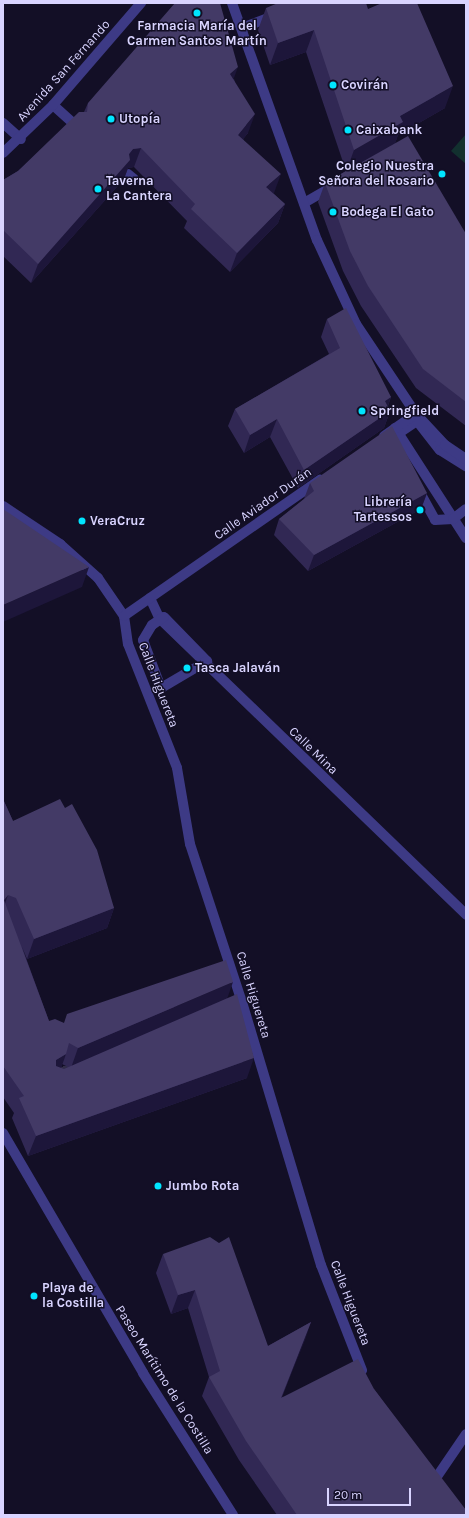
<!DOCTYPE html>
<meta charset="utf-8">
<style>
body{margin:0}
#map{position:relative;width:469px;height:1518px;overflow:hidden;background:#130f26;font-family:Karla,sans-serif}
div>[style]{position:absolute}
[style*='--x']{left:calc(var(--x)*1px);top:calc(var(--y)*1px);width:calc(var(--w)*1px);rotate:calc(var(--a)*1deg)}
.green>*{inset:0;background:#12302f}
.minor-tunnel>*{height:10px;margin-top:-5px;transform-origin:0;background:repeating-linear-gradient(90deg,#312d47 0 10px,transparent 0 15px)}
.pedestrian>*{height:10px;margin:-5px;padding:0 5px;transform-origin:5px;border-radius:5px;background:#3d3a85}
.minor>*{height:10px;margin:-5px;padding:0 5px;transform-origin:5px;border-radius:5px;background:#3d3a85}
.tertiary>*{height:10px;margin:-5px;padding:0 5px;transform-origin:5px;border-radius:5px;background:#3d3a85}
.wall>*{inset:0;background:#312854}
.shaded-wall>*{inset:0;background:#1d163a}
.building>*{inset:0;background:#433a66}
.dots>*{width:11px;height:11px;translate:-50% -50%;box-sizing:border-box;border:2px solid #130f26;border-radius:50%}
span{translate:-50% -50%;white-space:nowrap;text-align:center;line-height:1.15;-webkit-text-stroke:3px #130f26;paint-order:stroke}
.poi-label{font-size:13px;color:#d9d4ff;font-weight:700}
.left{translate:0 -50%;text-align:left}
.right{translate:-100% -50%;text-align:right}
.street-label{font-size:13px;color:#d9d4ff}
.frame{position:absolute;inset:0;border:4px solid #d9d4ff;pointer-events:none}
.scale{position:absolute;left:327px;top:1488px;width:84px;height:18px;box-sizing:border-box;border:2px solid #d9d4ff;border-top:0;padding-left:5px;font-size:12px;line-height:14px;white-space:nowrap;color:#d9d4ff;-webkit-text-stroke:3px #130f26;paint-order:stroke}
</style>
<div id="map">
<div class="green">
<div style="clip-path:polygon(466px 134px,466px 164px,451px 151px)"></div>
</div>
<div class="minor-tunnel">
<div style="--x:59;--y:1052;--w:18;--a:74"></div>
</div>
<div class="pedestrian">
<div style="--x:53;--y:105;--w:31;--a:42"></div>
<div style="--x:3;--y:123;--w:24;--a:42"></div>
<div style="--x:128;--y:174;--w:8;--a:40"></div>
<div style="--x:304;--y:203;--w:34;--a:-30"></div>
<div style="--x:395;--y:428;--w:131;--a:57.2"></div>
<div style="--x:393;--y:445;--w:8;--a:-90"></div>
<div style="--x:393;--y:437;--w:29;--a:-34"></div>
<div style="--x:417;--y:421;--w:37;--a:52"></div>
<div style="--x:440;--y:450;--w:31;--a:32"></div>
<div style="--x:418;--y:489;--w:35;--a:61"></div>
<div style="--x:435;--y:520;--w:18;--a:-3"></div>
<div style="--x:453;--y:519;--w:16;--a:-38"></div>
<div style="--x:150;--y:598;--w:23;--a:65"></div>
<div style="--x:160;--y:619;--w:426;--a:44"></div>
<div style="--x:164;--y:617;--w:62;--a:45.7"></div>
<div style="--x:207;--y:661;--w:53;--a:149.6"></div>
<div style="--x:161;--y:688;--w:51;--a:-110.6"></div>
<div style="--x:143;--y:640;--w:17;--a:-59"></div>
<div style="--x:152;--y:625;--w:14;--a:-34"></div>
<div style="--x:3;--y:1133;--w:278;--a:59.7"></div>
<div style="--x:143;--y:1373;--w:168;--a:57.6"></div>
</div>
<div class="minor">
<div style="--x:232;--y:3;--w:252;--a:70.3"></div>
<div style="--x:317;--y:240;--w:93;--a:65.1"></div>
<div style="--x:356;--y:324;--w:108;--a:56.3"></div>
<div style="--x:416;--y:414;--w:42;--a:46.9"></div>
<div style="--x:445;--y:445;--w:25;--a:34"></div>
<div style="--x:242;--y:28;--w:33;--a:-21"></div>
<div style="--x:384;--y:436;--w:39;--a:-35"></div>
<div style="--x:3;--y:506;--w:69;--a:33.7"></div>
<div style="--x:60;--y:544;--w:51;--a:41.8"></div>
<div style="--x:98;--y:578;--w:46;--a:55.6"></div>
<div style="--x:124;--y:616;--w:28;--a:82"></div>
<div style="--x:128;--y:644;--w:133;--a:68.4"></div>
<div style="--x:177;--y:768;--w:77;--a:80.3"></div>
<div style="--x:190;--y:844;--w:166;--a:71.8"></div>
<div style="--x:242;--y:1002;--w:275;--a:73.3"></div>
<div style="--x:321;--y:1265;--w:113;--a:68.7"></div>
<div style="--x:124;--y:616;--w:239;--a:-34.8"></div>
<div style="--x:436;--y:1478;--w:53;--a:-55.7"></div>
</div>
<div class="tertiary">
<div style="--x:3;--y:153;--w:69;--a:-43.8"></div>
<div style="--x:53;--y:105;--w:135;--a:-49.2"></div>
</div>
<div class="wall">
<div style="clip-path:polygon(266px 8px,368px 9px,445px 108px,398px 135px,395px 143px,466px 234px,466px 426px,416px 388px,361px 306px,343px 271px,318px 202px,325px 183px,346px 171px,306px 52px,270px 65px,258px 30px)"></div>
<div style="clip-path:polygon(234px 79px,248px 133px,243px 139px,274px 193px,273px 193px,285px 204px,278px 223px,230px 272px,184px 228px,187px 221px,134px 167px,128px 168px,124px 179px,31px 283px,3px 256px,3px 180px,18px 171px,84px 112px,88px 103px)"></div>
<div style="clip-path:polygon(327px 319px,391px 397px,388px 406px,390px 411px,384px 428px,298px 488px,270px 437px,244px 453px,228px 426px,235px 409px,329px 354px,321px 337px)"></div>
<div style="clip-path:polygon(310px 483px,427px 493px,421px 509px,308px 571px,274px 535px,279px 519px,304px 499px)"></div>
<div style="clip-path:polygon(evenodd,3px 799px,13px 821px,65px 808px,114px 908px,107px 928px,27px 959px,22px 947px,49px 1021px,64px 1023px,227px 999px,247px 1078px,28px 1156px,12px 1118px,14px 1113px,3px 1097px,3px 799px,62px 1064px,68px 1067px,64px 1069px,61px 1068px,62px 1064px)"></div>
<div style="clip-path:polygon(163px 1254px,268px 1346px,311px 1322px,282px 1397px,374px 1389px,466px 1515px,277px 1515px,239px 1460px,202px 1396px,209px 1377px,188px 1308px,171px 1314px,156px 1273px)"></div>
</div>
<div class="shaded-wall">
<div style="clip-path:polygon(314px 30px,306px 52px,270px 65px,278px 43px)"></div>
<div style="clip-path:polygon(238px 67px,231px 86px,230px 74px)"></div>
<div style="clip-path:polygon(453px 86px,445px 108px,398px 135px,395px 144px,346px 172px,354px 150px,400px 116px)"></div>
<div style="clip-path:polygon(255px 114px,248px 133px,231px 154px,238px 135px)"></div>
<div style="clip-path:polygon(141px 148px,134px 167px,128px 168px,124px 179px,31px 283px,38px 264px,129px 154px,133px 149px)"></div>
<div style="clip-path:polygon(281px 174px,274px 193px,259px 206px,266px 187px)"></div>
<div style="clip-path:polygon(285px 204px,278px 223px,230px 272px,237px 253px)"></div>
<div style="clip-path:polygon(391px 397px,385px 414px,385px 401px)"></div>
<div style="clip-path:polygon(390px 411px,384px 428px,298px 488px,304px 470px)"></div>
<div style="clip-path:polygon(277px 419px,270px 437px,244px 453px,250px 435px)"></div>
<div style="clip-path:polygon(427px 493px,421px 509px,308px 571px,314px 555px)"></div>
<div style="clip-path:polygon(89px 567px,82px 587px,3px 622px,3px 605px)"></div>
<div style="clip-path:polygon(8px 895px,3px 909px,4px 900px)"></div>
<div style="clip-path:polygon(114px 908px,107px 928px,27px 959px,34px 939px)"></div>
<div style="clip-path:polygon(233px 982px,226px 1002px,71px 1068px,78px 1048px)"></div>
<div style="clip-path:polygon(66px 1054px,59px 1074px,49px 1080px,56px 1060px)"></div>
<div style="clip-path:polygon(254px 1058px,247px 1078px,28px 1156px,36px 1136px)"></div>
<div style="clip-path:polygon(195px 1290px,188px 1308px,171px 1314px,178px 1295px)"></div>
<div style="clip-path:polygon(311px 1322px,305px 1340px,274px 1416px,281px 1398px)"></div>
</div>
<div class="building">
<div style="clip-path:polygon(175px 3px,220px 3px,238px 67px,230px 74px,255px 114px,238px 135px,281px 174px,266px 187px,285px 204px,237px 253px,191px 209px,195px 204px,141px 148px,133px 149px,129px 154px,130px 160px,38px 264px,3px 230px,3px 180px,18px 171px,79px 112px,87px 112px,88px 103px)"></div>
<div style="clip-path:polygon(278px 3px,366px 3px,368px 9px,382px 3px,417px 3px,453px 86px,400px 116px,403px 122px,354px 150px,314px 30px,278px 43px,266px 8px)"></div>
<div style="clip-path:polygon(408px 136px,466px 234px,466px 402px,423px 369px,368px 286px,350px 251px,325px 183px)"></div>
<div style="clip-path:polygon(346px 308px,391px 397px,385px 401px,390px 411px,304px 470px,277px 419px,250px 435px,235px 409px,340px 348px,327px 319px)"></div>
<div style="clip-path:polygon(392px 426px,427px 493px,314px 555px,279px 519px,314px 491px,310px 483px)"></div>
<div style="clip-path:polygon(3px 509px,89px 567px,3px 605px)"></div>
<div style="clip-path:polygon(3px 799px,13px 821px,60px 799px,65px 808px,72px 804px,97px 850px,114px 908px,34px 939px,16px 898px,8px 895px,4px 900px,49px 1021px,55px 1019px,64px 1023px,67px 1014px,226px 960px,233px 982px,78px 1048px,69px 1043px,66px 1054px,56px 1060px,56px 1066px,64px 1069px,237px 994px,254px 1058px,36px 1136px,19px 1098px,24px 1096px,3px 1066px)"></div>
<div style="clip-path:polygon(210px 1237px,219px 1243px,229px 1237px,268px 1346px,311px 1322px,281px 1398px,358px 1359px,374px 1389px,466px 1510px,466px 1515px,297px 1515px,246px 1441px,209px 1377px,220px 1371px,195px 1290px,178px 1295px,163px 1254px)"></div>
</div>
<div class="dots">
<div style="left:197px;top:13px;background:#00e5ff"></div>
<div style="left:333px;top:85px;background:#00e5ff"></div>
<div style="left:111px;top:119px;background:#00e5ff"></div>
<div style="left:348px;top:130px;background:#00e5ff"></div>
<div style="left:442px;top:174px;background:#00e5ff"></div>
<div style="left:98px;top:189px;background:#00e5ff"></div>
<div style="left:333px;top:212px;background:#00e5ff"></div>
<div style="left:362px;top:411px;background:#00e5ff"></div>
<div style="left:420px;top:510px;background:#00e5ff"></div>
<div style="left:82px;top:521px;background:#00e5ff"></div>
<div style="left:187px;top:668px;background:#00e5ff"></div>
<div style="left:158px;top:1186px;background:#00e5ff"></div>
<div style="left:34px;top:1296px;background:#00e5ff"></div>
</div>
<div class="poi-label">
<span style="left:197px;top:34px">Farmacia María del<br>Carmen Santos Martín</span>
<span class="left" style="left:341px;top:85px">Covirán</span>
<span class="left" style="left:119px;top:119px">Utopía</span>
<span class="left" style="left:356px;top:130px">Caixabank</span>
<span class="right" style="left:434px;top:174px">Colegio Nuestra<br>Señora del Rosario</span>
<span class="left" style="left:106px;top:189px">Taverna<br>La Cantera</span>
<span class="left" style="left:341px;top:212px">Bodega El Gato</span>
<span class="left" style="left:370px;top:411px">Springfield</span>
<span class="right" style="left:412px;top:510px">Librería<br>Tartessos</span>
<span class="left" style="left:90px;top:521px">VeraCruz</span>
<span class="left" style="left:195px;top:668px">Tasca Jalaván</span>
<span class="left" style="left:166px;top:1186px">Jumbo Rota</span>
<span class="left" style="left:42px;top:1296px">Playa de<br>la Costilla</span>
</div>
<div class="street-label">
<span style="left:64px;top:71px;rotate:-48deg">Avenida San Fernando</span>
<span style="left:263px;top:504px;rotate:-35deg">Calle Aviador Durán</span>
<span style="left:158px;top:685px;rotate:69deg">Calle Higuereta</span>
<span style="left:313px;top:751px;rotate:44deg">Calle Mina</span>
<span style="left:253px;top:995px;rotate:73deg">Calle Higuereta</span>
<span style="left:350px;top:1303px;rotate:69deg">Calle Higuereta</span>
<span style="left:164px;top:1380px;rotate:58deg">Paseo Marítimo de la Costilla</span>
</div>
<div class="frame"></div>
<div class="scale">20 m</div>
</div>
